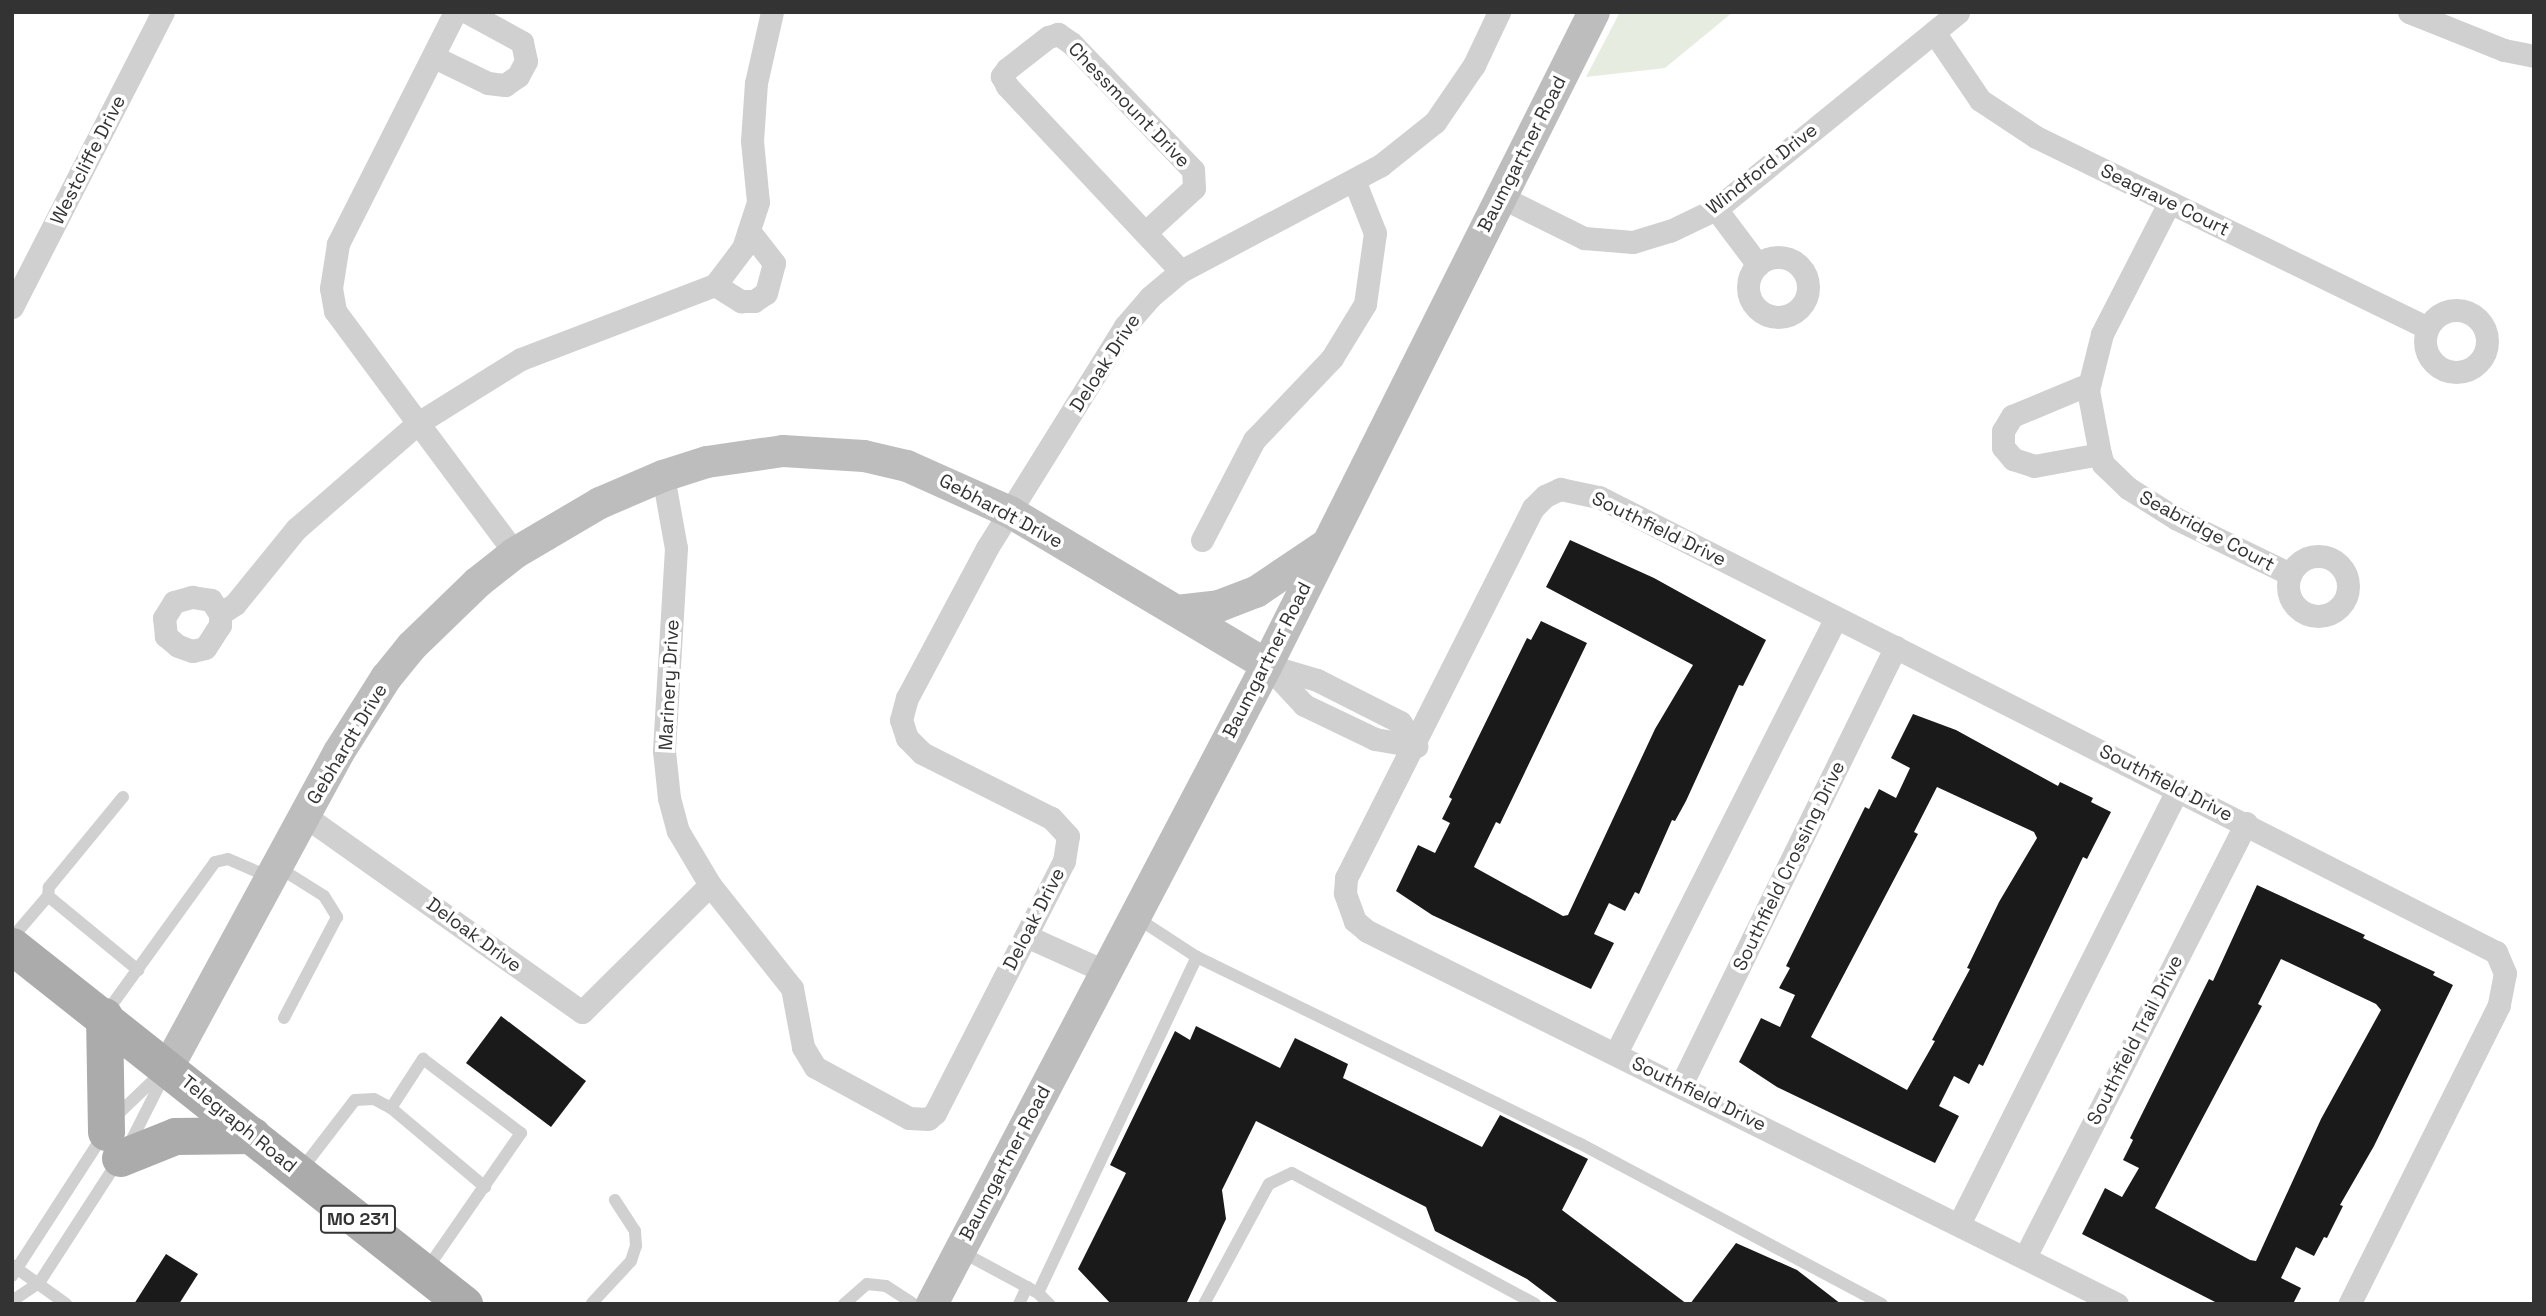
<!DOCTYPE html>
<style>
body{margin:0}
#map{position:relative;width:2546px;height:1316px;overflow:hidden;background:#fff;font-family:"Space Grotesk",sans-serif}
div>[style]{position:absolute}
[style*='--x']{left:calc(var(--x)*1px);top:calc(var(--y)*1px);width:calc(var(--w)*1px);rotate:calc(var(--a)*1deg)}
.green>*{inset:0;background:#e6ecdf}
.building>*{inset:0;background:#1a1a1a}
.lane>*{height:12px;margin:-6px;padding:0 6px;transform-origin:6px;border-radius:6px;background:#d0d0d0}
.street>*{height:23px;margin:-11.5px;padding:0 11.5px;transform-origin:11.5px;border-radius:11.5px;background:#d0d0d0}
.street>.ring{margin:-11.5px;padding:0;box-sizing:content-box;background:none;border:23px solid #d0d0d0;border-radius:50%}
.secondary>*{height:32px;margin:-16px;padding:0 16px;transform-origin:16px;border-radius:16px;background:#bdbdbd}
.primary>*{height:37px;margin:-18.5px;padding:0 18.5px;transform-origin:18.5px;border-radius:18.5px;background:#ababab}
span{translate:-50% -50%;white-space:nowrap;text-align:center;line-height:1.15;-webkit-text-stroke:7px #fff;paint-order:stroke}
.shield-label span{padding:2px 5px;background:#fff;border:2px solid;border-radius:5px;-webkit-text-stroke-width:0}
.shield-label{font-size:18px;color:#333;font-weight:700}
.street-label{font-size:19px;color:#333}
.frame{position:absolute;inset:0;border:14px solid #333;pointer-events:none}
</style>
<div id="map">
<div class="green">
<div style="clip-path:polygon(1620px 12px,1733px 12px,1665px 68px,1586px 77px)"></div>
</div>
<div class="building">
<div style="clip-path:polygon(1570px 540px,1654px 578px,1766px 640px,1743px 686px,1739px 685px,1686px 801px,1675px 821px,1672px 820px,1639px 894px,1635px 892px,1625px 911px,1609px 903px,1594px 934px,1614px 943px,1591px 989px,1432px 915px,1396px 891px,1418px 845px,1435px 853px,1450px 823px,1442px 819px,1452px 799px,1449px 797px,1527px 638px,1531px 640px,1541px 621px,1587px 643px,1500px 824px,1496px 822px,1474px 867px,1563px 916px,1568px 915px,1655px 729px,1693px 665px,1546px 587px)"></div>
<div style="clip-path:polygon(evenodd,1913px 714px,1956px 730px,2058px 786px,2060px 782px,2093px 798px,2091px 802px,2111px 812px,2087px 859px,2083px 857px,1983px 1066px,1979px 1064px,1969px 1084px,1954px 1076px,1939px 1106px,1959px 1116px,1935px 1163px,1777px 1087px,1739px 1062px,1761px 1018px,1780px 1027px,1795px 995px,1779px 988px,1790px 968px,1786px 966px,1865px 807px,1869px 809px,1879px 789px,1896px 798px,1910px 768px,1891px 758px,1913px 714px,1937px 787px,2034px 832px,2037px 838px,1999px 902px,1967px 968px,1970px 969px,1932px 1040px,1935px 1041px,1907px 1090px,1811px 1037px,1918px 834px,1914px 832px,1937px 787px)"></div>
<div style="clip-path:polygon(evenodd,2257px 885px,2365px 935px,2363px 938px,2435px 972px,2433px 975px,2453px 985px,2374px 1146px,2340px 1205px,2343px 1206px,2327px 1238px,2324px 1237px,2314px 1256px,2296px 1247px,2281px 1278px,2301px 1288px,2293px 1304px,2219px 1304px,2082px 1234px,2105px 1188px,2122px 1197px,2139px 1168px,2123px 1160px,2133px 1140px,2130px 1138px,2209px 979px,2213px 981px,2257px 885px,2281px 959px,2376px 1004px,2381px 1010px,2321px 1119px,2256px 1261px,2250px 1260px,2155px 1208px,2262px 1006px,2258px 1004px,2281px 959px)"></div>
<div style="clip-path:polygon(501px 1016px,586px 1081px,551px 1127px,466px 1063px)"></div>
<div style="clip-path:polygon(1196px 1026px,1280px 1068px,1295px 1038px,1348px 1064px,1343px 1078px,1482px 1147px,1500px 1115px,1588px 1159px,1562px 1210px,1687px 1304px,1560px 1304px,1527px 1279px,1435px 1231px,1426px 1207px,1256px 1121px,1222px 1190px,1226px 1219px,1186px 1304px,1111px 1304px,1078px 1269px,1126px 1173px,1110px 1165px,1175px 1031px,1190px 1040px)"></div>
<div style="clip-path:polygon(1736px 1243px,1797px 1270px,1841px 1304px,1690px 1304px)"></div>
<div style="clip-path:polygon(166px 1254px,198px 1274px,179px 1304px,134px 1304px)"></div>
</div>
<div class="lane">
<div style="--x:123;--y:797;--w:117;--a:129.4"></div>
<div style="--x:49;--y:887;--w:9;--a:96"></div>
<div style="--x:48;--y:896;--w:117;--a:39.4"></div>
<div style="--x:278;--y:867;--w:54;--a:32.2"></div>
<div style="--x:324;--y:896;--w:25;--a:58"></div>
<div style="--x:337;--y:917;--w:114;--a:117.7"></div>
<div style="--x:1134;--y:916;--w:75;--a:33.1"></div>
<div style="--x:1197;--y:957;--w:425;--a:26"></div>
<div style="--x:1579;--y:1143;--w:343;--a:28"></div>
<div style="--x:12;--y:938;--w:55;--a:-49.4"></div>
<div style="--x:106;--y:1013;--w:186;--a:-54.2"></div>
<div style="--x:215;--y:862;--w:13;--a:-13"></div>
<div style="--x:228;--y:859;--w:48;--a:23.4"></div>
<div style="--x:391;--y:1108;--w:123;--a:40"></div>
<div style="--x:115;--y:1117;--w:69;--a:-43.8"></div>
<div style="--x:130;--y:1143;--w:80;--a:-63.1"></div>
<div style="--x:301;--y:1170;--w:88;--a:-52.4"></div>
<div style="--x:355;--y:1100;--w:19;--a:-3"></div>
<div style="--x:374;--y:1099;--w:19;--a:28"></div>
<div style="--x:391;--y:1108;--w:59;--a:-56.9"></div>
<div style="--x:423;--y:1059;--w:123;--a:37.1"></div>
<div style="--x:521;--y:1133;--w:165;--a:124.7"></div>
<div style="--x:960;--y:1251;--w:89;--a:28.3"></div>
<div style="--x:1038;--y:1293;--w:16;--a:45"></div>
<div style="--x:12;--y:1265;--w:67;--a:35.8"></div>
<div style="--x:12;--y:1276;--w:171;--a:-57.1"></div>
<div style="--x:1038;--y:1293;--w:372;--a:-64.7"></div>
<div style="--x:12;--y:1301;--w:32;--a:-34"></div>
<div style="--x:39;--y:1283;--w:145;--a:-57.1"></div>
<div style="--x:592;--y:1303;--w:57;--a:-47.1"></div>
<div style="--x:631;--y:1261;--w:16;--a:-72"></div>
<div style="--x:636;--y:1246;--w:15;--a:-94"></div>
<div style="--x:635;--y:1231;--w:37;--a:-123"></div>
<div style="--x:844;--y:1304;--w:30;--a:-41"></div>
<div style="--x:867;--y:1284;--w:19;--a:6"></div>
<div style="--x:886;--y:1286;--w:33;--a:33"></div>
<div style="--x:1019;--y:1304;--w:19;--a:-65"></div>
<div style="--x:1204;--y:1304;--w:136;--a:-61.6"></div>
<div style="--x:1269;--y:1184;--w:25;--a:-26"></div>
<div style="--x:1292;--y:1173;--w:276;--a:28.3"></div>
</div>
<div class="street">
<div style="--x:455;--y:12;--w:260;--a:116.8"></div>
<div style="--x:338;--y:244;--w:45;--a:99"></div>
<div style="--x:331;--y:288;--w:23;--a:80"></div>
<div style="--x:335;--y:311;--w:139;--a:53.5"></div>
<div style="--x:418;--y:423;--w:121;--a:-31.9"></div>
<div style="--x:521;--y:359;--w:208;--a:-20.9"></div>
<div style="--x:715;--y:285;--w:46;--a:-52.9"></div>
<div style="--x:743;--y:248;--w:48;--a:-71.9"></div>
<div style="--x:758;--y:202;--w:61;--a:-95.6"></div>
<div style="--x:752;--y:141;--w:58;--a:-86.1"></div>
<div style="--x:756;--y:83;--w:73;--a:-77.3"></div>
<div style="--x:2409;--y:12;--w:102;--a:21.8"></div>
<div style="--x:2504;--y:50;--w:31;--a:11"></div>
<div style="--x:1934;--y:32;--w:82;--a:55.9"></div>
<div style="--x:1980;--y:100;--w:67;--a:33.5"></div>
<div style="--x:2036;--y:137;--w:435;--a:26"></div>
<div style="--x:434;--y:57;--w:60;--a:25.7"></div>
<div style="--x:488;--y:83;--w:17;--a:7"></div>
<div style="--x:505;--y:85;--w:16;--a:-35"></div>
<div style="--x:518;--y:76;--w:17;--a:-62"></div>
<div style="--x:526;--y:61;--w:19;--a:-102"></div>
<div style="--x:522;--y:42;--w:63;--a:-151.4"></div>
<div style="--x:1501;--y:197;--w:93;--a:26.3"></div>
<div style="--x:1584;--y:238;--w:49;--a:4.7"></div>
<div style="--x:1633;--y:242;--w:39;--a:-17"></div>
<div style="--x:1670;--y:231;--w:51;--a:-25.6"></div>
<div style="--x:1716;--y:209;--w:312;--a:-39.1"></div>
<div style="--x:2169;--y:203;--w:147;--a:117.1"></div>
<div style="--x:2102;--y:334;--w:58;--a:104"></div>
<div style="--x:2088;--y:390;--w:65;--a:79.4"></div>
<div style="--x:2100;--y:454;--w:10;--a:73"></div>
<div style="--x:2103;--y:464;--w:35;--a:44"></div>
<div style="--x:2128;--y:488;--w:58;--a:32.3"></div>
<div style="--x:2177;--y:519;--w:126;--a:26"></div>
<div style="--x:1716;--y:209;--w:70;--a:53.1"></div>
<div style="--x:1146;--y:232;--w:65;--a:-42.5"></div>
<div style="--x:1194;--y:188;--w:18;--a:-93"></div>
<div style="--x:1193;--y:170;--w:176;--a:-133.8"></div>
<div style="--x:1071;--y:43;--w:16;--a:-145"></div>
<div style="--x:1058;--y:34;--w:10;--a:163"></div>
<div style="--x:1048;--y:37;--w:52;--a:142"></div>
<div style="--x:1007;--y:69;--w:9;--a:126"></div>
<div style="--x:1002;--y:76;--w:11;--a:63"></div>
<div style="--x:1007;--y:86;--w:254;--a:46.8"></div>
<div class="ring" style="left:1748px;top:257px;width:37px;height:37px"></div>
<div style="--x:715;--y:285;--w:31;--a:32"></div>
<div style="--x:741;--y:301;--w:13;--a:0"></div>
<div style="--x:754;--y:301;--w:14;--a:-34"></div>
<div style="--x:766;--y:293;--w:31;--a:-75"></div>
<div style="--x:774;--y:263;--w:41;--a:-128"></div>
<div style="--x:12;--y:307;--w:331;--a:-62.9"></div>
<div class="ring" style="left:2425px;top:310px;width:39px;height:39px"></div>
<div style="--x:2089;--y:384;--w:83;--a:157.4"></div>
<div style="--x:2012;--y:416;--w:17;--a:121"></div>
<div style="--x:2003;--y:431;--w:16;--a:90"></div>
<div style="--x:2003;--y:447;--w:16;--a:50"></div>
<div style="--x:2013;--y:459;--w:22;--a:18"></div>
<div style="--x:2034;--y:466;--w:67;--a:-10.3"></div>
<div style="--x:663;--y:476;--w:73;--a:79.8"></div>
<div style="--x:676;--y:548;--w:203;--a:93.4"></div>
<div style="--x:664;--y:751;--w:47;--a:83.9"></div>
<div style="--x:669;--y:798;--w:34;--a:75"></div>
<div style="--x:678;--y:831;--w:63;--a:59.3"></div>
<div style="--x:1202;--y:540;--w:113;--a:-62.5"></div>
<div style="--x:1254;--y:440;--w:113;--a:-46.4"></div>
<div style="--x:1332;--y:358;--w:63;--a:-58.6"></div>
<div style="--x:1365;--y:304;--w:72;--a:-82"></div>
<div style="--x:1375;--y:233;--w:57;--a:-111.6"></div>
<div class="ring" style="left:2288px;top:556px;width:37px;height:37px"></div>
<div style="--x:220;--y:614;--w:11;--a:90"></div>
<div style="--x:220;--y:625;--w:27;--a:123"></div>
<div style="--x:205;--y:648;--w:13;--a:167"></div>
<div style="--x:192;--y:651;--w:15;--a:-160"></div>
<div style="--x:178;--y:646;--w:16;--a:-140"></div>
<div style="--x:166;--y:636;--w:18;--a:-96"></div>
<div style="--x:164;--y:618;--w:19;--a:-58"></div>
<div style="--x:174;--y:602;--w:19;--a:-16"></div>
<div style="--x:192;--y:597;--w:19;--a:9"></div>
<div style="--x:211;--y:600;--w:17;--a:57"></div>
<div style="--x:220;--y:614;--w:18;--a:-34"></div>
<div style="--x:235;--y:604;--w:97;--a:-50.9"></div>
<div style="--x:296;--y:529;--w:162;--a:-41"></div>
<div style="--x:418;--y:423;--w:162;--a:53.3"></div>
<div style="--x:1267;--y:665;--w:54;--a:47.2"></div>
<div style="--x:1304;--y:705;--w:79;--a:25.6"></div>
<div style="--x:1375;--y:739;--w:42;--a:9.7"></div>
<div style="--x:1270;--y:666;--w:49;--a:16.6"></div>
<div style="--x:1317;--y:680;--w:93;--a:26.8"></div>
<div style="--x:1400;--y:722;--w:29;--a:56"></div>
<div style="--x:305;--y:816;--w:339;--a:35.3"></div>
<div style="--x:582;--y:1012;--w:180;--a:-44.8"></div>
<div style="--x:710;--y:885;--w:132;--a:51.5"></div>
<div style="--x:792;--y:988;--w:60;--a:79.4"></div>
<div style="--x:803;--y:1047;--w:23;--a:59"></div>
<div style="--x:815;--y:1067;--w:107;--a:28.5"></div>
<div style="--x:909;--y:1118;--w:19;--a:3"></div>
<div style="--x:928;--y:1119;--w:9;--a:-41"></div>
<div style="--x:935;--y:1113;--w:283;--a:-62.9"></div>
<div style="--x:1064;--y:861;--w:25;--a:-81"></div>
<div style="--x:1068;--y:836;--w:25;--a:-133"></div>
<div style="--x:1051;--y:818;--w:144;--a:-153.3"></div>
<div style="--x:922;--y:753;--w:21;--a:-135"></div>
<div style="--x:907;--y:738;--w:19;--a:-108"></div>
<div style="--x:901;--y:720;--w:23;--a:-75"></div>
<div style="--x:907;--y:698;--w:170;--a:-61.9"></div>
<div style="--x:987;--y:548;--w:261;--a:-58.1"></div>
<div style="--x:1125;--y:326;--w:38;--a:-49"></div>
<div style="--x:1150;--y:297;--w:40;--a:-40"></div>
<div style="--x:1181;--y:271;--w:226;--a:-27.9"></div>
<div style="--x:1381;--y:165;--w:69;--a:-38.5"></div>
<div style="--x:1435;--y:122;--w:69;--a:-55.6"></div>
<div style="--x:1474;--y:65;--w:59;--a:-64.7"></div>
<div style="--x:1026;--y:936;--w:85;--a:24.2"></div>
<div style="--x:1616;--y:1053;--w:487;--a:-63.2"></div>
<div style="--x:1681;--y:1085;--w:488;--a:-63.9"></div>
<div style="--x:1959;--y:1224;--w:486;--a:-63.3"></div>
<div style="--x:2025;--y:1257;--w:487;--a:-63"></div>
<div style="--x:2117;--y:1304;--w:838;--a:-153.56"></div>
<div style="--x:1367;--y:931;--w:16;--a:-140"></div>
<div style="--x:1355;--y:921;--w:30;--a:-110"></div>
<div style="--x:1345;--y:893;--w:15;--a:-86"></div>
<div style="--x:1346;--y:878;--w:415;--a:-63.2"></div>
<div style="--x:1533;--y:508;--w:17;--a:-45"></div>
<div style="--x:1545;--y:496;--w:17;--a:-25"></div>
<div style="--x:1560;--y:489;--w:40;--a:12"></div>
<div style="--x:1599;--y:497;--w:1006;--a:26.9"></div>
<div style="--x:2496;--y:952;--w:23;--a:67"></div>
<div style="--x:2505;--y:973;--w:33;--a:101"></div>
<div style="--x:2499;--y:1005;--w:335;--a:116.6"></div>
</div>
<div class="secondary">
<div style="--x:1177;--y:611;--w:42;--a:-6.8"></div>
<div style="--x:1219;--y:606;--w:40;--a:-21"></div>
<div style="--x:1256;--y:592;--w:81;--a:-33.9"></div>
<div style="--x:168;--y:1067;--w:358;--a:-61.5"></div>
<div style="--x:339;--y:752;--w:88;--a:-57.6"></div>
<div style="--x:386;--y:678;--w:41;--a:-50.9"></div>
<div style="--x:412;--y:646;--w:91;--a:-44.1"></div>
<div style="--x:477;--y:583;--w:48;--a:-38.3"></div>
<div style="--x:515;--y:553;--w:99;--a:-30.5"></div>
<div style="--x:600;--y:503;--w:69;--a:-23.2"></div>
<div style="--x:663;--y:476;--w:46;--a:-17.7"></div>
<div style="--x:707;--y:462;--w:77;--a:-8.2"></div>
<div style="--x:783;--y:451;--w:81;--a:3.5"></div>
<div style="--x:864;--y:456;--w:44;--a:13.1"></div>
<div style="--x:907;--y:466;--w:113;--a:24.1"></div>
<div style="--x:1010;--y:512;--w:299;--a:30.8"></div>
<div style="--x:932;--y:1304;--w:721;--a:-62.33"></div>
<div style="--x:1267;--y:665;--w:730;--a:-63.4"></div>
</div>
<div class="primary">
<div style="--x:12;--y:946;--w:577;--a:38.38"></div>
<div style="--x:104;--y:1016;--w:116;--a:89"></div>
<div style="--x:120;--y:1158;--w:59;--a:-21.8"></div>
<div style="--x:175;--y:1136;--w:77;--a:-0.7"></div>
</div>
<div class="shield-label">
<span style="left:358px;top:1219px">MO 231</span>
</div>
<div class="street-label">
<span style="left:1129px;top:105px;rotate:46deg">Chessmount Drive</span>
<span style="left:1522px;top:154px;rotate:-63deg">Baumgartner Road</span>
<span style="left:88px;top:160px;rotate:-63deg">Westcliffe Drive</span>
<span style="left:1762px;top:169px;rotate:-38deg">Windford Drive</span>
<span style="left:2165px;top:200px;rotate:26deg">Seagrave Court</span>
<span style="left:1105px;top:363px;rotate:-57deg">Deloak Drive</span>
<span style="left:1001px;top:511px;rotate:28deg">Gebhardt Drive</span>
<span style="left:1659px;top:529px;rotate:26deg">Southfield Drive</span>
<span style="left:2207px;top:531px;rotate:28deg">Seabridge Court</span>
<span style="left:1267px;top:660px;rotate:-63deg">Baumgartner Road</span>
<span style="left:669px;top:685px;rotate:-87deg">Marinery Drive</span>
<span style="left:347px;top:744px;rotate:-59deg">Gebhardt Drive</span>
<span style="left:2166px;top:783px;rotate:27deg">Southfield Drive</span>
<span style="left:1789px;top:866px;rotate:-64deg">Southfield Crossing Drive</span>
<span style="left:1034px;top:919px;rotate:-63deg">Deloak Drive</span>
<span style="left:474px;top:935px;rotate:36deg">Deloak Drive</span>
<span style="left:2135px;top:1040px;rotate:-63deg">Southfield Trail Drive</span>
<span style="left:1699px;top:1094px;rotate:26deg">Southfield Drive</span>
<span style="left:239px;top:1124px;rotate:39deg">Telegraph Road</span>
<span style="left:1005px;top:1163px;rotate:-62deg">Baumgartner Road</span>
</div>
<div class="frame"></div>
</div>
